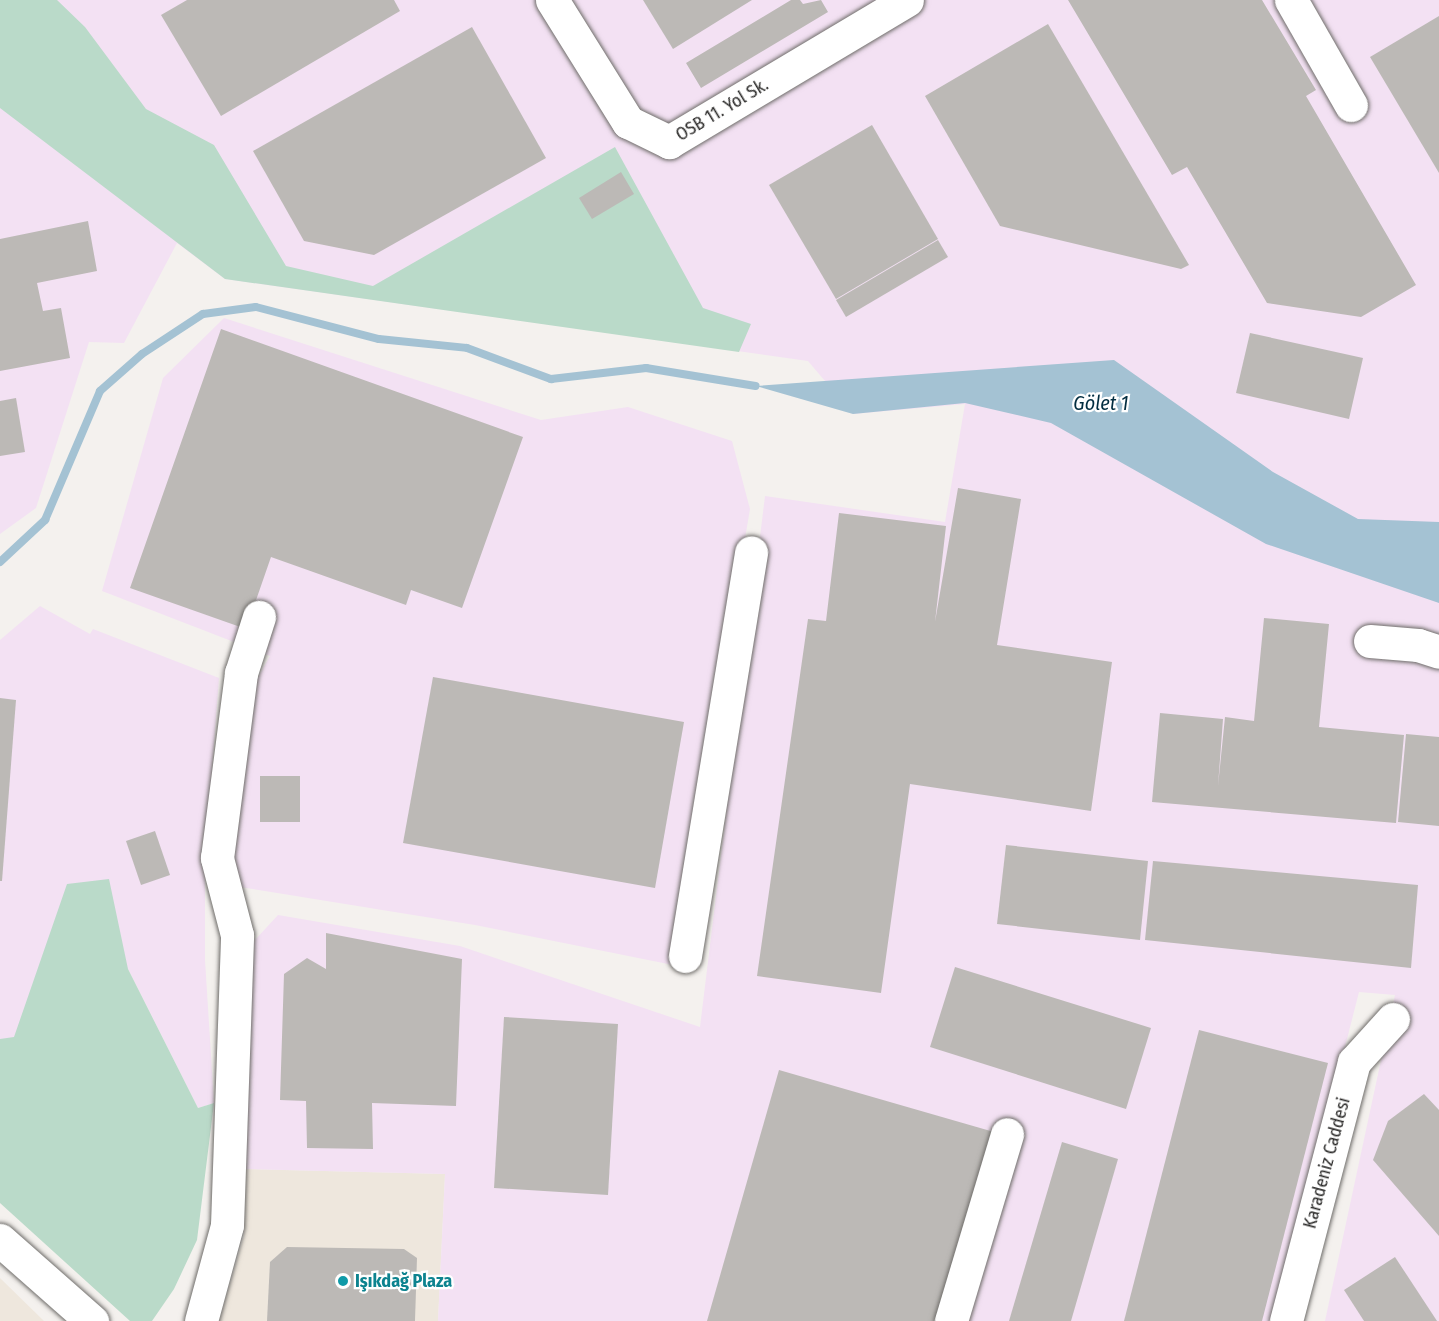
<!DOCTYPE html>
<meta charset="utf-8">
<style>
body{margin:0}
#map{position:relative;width:1439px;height:1321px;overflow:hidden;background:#f4f1ee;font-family:"Fira Sans Condensed",sans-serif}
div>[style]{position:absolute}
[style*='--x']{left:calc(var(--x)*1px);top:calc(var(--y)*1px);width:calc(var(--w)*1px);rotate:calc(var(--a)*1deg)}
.built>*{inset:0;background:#eee7dd}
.industrial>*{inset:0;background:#f3e1f3}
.green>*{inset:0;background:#badac9}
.water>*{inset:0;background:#a4c2d3}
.stream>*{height:8px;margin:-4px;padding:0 4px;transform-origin:4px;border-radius:4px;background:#a4c2d3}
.building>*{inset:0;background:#bcb9b6}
.roads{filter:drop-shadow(0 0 2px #6f6d6a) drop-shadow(0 0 2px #6f6d6a)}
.minor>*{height:33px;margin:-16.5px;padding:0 16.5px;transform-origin:16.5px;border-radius:16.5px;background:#fff}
.dots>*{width:16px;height:16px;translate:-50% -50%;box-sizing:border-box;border:3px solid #fff;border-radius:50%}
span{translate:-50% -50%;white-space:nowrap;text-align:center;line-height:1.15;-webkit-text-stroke:4.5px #fff;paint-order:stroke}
.street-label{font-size:18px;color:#2a2928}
.culture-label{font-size:18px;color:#0d838f;font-weight:700}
.left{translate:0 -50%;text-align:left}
.water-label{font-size:20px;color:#022d40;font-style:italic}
</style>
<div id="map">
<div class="built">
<div style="clip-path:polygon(244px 1169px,445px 1174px,438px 1321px,219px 1321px,244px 1236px)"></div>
<div style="clip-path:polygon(0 1278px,44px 1321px,0 1321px)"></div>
</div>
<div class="industrial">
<div style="clip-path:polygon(0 0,1439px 0,1439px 1321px,1325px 1321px,1395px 995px,1359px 992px,1275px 1321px,438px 1321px,445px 1174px,244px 1169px,254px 941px,278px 915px,460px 946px,700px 1027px,765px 496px,945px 522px,965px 404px,853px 414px,808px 361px,225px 279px,177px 243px,124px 343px,89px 342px,36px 508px,0 534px)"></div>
<div style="clip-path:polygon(224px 318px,541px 420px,628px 407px,732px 441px,750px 509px,673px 965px,475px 925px,240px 887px,230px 863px,254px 684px,270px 656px,102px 591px,163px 378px)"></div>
<div style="clip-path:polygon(40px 606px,90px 634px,93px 629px,219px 678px,205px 865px,205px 960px,214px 1103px,198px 1108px,128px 969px,24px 1043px,0 1046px,0 640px)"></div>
</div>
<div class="green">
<div style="clip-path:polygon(0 0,57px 0,85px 27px,146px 109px,214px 145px,286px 266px,373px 286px,615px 147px,703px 308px,751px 324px,739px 352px,225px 279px,0 108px)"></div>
<div style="clip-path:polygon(109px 879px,128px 969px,198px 1108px,214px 1103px,197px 1240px,174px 1289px,152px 1321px,130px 1321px,0 1203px,0 1039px,14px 1037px,67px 884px)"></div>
</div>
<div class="water">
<div style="clip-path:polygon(1114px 360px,1273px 472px,1358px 519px,1439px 522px,1439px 603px,1266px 544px,1051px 423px,965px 403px,853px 414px,756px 386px)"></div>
</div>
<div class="stream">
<div style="--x:0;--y:562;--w:62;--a:-43"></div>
<div style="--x:45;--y:520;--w:140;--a:-66.9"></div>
<div style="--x:100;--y:391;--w:56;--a:-41.4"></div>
<div style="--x:142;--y:354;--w:73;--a:-33.3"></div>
<div style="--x:203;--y:314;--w:53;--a:-7.5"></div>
<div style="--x:256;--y:307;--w:127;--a:14.6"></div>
<div style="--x:379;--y:339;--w:88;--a:5.8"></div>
<div style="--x:467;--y:348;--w:90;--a:20.3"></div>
<div style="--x:551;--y:379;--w:96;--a:-6.6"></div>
<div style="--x:646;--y:368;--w:111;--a:9.3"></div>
</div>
<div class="building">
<div style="clip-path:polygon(187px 0,394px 0,400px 11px,221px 116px,161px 15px)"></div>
<div style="clip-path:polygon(643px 0,752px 0,673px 49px)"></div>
<div style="clip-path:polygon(791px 0,800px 0,803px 4px,821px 0,828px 12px,701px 88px,686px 63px)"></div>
<div style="clip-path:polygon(1068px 0,1262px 0,1316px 90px,1306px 96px,1416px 285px,1361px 317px,1267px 303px,1187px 167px,1172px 175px)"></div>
<div style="clip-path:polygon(1439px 16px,1439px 173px,1370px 57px)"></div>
<div style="clip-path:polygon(1048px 24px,1189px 265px,1181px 269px,1000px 226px,925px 96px)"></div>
<div style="clip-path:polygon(472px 27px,546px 158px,374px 255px,304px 241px,253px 151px)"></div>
<div style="clip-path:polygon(872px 125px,938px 239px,836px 299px,769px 185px)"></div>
<div style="clip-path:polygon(621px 172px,634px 194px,592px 219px,579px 198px)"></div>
<div style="clip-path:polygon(88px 221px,97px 271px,37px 283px,43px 311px,61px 308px,70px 358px,0 371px,0 239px)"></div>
<div style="clip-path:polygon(938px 240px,948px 257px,846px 317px,836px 300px)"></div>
<div style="clip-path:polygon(221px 329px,523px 437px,462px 608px,411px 590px,406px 605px,271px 557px,246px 629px,130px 588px)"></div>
<div style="clip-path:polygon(1250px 333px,1363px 358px,1349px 419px,1236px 393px)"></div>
<div style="clip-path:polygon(16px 398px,25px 452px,0 456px,0 401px)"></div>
<div style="clip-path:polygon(958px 488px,1021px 499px,997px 645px,1112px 662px,1091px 811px,910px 784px,881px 993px,757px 976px,808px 619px,826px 621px,839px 513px,946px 526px,935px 622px)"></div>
<div style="clip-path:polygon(1264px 618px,1329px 624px,1319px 727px,1404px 735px,1396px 823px,1152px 802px,1160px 713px,1223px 719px,1218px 786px,1225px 717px,1254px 721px)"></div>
<div style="clip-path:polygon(433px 677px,684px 722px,655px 888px,403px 843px)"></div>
<div style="clip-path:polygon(0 698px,16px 700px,2px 881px,0 881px)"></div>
<div style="clip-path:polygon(1406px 734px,1439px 737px,1439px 826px,1398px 822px)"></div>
<div style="clip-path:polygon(260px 776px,300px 776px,300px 822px,260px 822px)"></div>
<div style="clip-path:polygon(155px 831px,170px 875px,141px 885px,126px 841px)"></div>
<div style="clip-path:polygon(1006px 845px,1148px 861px,1140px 940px,997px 924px)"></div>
<div style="clip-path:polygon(1153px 861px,1418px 885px,1411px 968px,1145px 940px)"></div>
<div style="clip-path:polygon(326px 933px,462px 959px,456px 1106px,372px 1103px,373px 1149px,307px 1148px,306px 1101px,280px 1100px,284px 974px,307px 958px,326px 969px)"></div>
<div style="clip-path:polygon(955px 967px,1151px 1028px,1126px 1109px,930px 1047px)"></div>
<div style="clip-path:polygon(504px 1017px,618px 1024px,608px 1195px,494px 1188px)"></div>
<div style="clip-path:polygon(1199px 1030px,1328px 1063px,1262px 1321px,1124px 1321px)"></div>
<div style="clip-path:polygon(779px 1070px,994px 1132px,940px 1321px,707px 1321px)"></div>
<div style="clip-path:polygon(1424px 1094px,1439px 1110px,1439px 1236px,1373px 1160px,1388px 1121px)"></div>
<div style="clip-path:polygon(1062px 1142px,1118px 1159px,1071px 1321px,1009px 1321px)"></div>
<div style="clip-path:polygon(287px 1247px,404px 1249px,417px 1258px,415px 1321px,267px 1321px,270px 1262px)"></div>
<div style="clip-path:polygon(1395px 1257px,1437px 1321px,1364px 1321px,1344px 1290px)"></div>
</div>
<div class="roads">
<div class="minor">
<div style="--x:552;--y:0;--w:144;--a:58.1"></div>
<div style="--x:628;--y:122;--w:46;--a:26"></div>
<div style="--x:669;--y:142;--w:277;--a:-30.8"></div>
<div style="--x:1291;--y:0;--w:121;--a:60.3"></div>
<div style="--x:1370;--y:641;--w:48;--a:4.8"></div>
<div style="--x:1418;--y:645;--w:22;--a:18"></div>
<div style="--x:685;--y:956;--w:409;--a:-80.7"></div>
<div style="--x:0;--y:1240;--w:123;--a:41.4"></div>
<div style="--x:201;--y:1321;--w:99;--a:-74.8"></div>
<div style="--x:227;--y:1225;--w:290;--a:-88"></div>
<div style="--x:237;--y:935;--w:80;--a:-104.6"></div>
<div style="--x:217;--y:858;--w:187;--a:-82.6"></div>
<div style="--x:241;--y:673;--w:59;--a:-72.2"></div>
<div style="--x:951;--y:1321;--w:195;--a:-73.3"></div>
<div style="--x:1286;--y:1321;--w:268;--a:-75.3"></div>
<div style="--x:1354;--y:1062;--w:58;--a:-47.8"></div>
</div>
</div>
<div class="dots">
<div style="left:343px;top:1281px;background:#0f9aa8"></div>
</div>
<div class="street-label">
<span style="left:722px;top:110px;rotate:-31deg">OSB 11. Yol Sk.</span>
<span style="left:1327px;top:1163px;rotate:-75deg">Karadeniz Caddesi</span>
</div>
<div class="culture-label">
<span class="left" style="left:355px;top:1281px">Işıkdağ Plaza</span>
</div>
<div class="water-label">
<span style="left:1101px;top:403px">Gölet 1</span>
</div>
</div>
